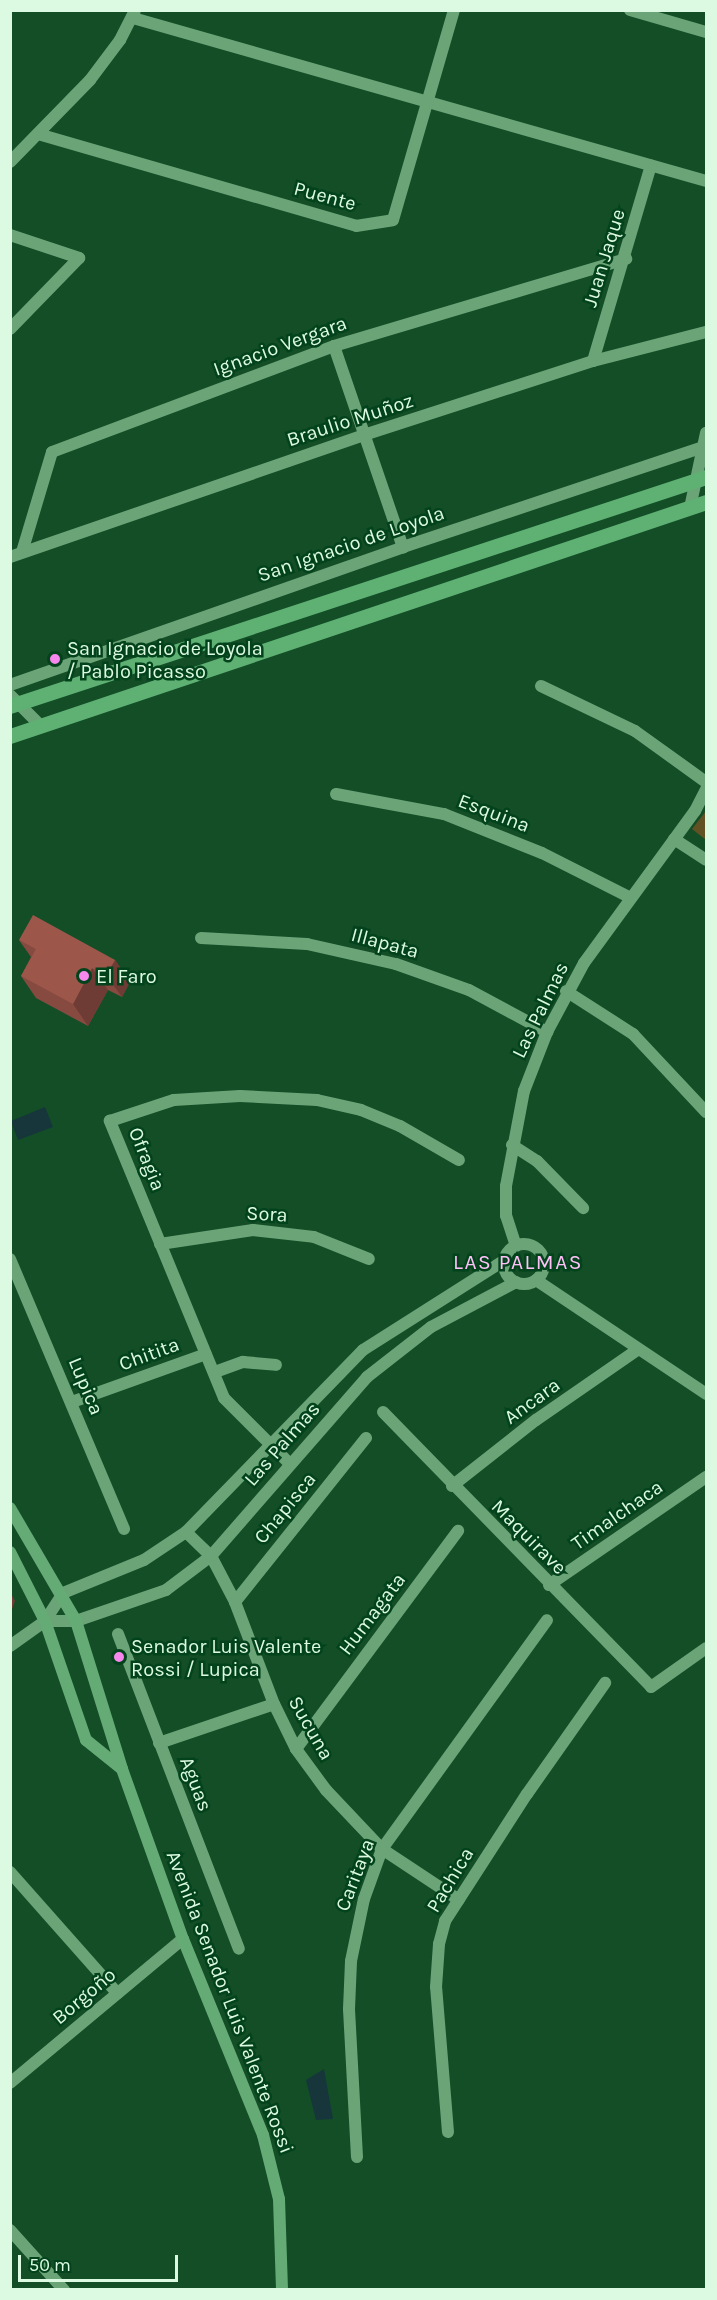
<!DOCTYPE html>
<meta charset="utf-8">
<style>
body{margin:0}
#map{position:relative;width:717px;height:2300px;overflow:hidden;background:#134e27;font-family:Karla,sans-serif}
div>[style]{position:absolute}
[style*='--x']{left:calc(var(--x)*1px);top:calc(var(--y)*1px);width:calc(var(--w)*1px);rotate:calc(var(--a)*1deg)}
.green>*{inset:0;background:#625223}
.water>*{inset:0;background:#16363b}
.minor>*{height:12px;margin:-6px;padding:0 6px;transform-origin:6px;border-radius:6px;background:#6ba477}
.minor>.ring{margin:-6px;padding:0;box-sizing:content-box;background:none;border:12px solid #6ba477;border-radius:50%}
.tertiary>*{height:12px;margin:-6px;padding:0 6px;transform-origin:6px;border-radius:6px;background:#6ba477}
.secondary>*{height:12px;margin:-6px;padding:0 6px;transform-origin:6px;border-radius:6px;background:#65ab75}
.primary>*{height:15px;margin:-7.5px;padding:0 7.5px;transform-origin:7.5px;border-radius:7.5px;background:#5eb173}
.wall>*{inset:0;background:#874a40}
.shaded-wall>*{inset:0;background:#6e3c34}
.building>*{inset:0;background:#9d564a}
.dots>*{width:16px;height:16px;translate:-50% -50%;box-sizing:border-box;border:3px solid #03431c;border-radius:50%}
span{translate:-50% -50%;white-space:nowrap;text-align:center;line-height:1.15;-webkit-text-stroke:5px #03431c;paint-order:stroke}
.street-label{font-size:20px;color:#dcfae1}
.poi-label{font-size:20px;color:#dcfae1}
.left{translate:0 -50%;text-align:left}
.neighbourhood-label{font-size:21px;color:#ffc1f8;letter-spacing:1.5px}
.frame{position:absolute;inset:0;border:12px solid #dcfae1;pointer-events:none}
.scale{position:absolute;left:18px;top:2255px;width:160px;height:27px;box-sizing:border-box;border:3px solid #dcfae1;border-top:0;padding-left:8px;font-size:18px;line-height:21px;white-space:nowrap;color:#dcfae1;-webkit-text-stroke:4px #03431c;paint-order:stroke}
</style>
<div id="map">
<div class="green">
<div style="clip-path:polygon(706px 811px,706px 840px,692px 829px)"></div>
</div>
<div class="water">
<div style="clip-path:polygon(45px 1107px,53px 1127px,18px 1140px,11px 1121px)"></div>
<div style="clip-path:polygon(324px 2069px,333px 2119px,316px 2120px,306px 2080px)"></div>
</div>
<div class="minor">
<div style="--x:630;--y:10;--w:79;--a:16.1"></div>
<div style="--x:133;--y:18;--w:596;--a:15.88"></div>
<div style="--x:38;--y:134;--w:331;--a:16.1"></div>
<div style="--x:356;--y:226;--w:37;--a:-9"></div>
<div style="--x:393;--y:220;--w:219;--a:-73.8"></div>
<div style="--x:10;--y:162;--w:115;--a:-45.7"></div>
<div style="--x:90;--y:80;--w:50;--a:-53.1"></div>
<div style="--x:120;--y:40;--w:33;--a:-63"></div>
<div style="--x:10;--y:235;--w:73;--a:18.4"></div>
<div style="--x:79;--y:258;--w:99;--a:134.2"></div>
<div style="--x:334;--y:346;--w:213;--a:71.1"></div>
<div style="--x:593;--y:361;--w:204;--a:-73.5"></div>
<div style="--x:22;--y:552;--w:104;--a:-73.3"></div>
<div style="--x:52;--y:452;--w:301;--a:-20.6"></div>
<div style="--x:334;--y:346;--w:305;--a:-16.6"></div>
<div style="--x:10;--y:557;--w:378;--a:-19"></div>
<div style="--x:367;--y:434;--w:237;--a:-17.9"></div>
<div style="--x:593;--y:361;--w:117;--a:-14.4"></div>
<div style="--x:10;--y:685;--w:417;--a:-19.3"></div>
<div style="--x:403;--y:547;--w:319;--a:-18.4"></div>
<div style="--x:541;--y:686;--w:104;--a:25.6"></div>
<div style="--x:635;--y:731;--w:87;--a:35.7"></div>
<div style="--x:336;--y:794;--w:110;--a:10.5"></div>
<div style="--x:444;--y:814;--w:105;--a:21.7"></div>
<div style="--x:542;--y:853;--w:97;--a:26.8"></div>
<div style="--x:674;--y:839;--w:38;--a:33"></div>
<div style="--x:201;--y:938;--w:106;--a:3.2"></div>
<div style="--x:307;--y:944;--w:91;--a:12.7"></div>
<div style="--x:396;--y:964;--w:77;--a:19.6"></div>
<div style="--x:469;--y:990;--w:89;--a:28.3"></div>
<div style="--x:566;--y:991;--w:80;--a:32.7"></div>
<div style="--x:633;--y:1034;--w:107;--a:46.9"></div>
<div style="--x:512;--y:1145;--w:30;--a:33"></div>
<div style="--x:537;--y:1161;--w:66;--a:45.6"></div>
<div style="--x:160;--y:1244;--w:94;--a:-8.6"></div>
<div style="--x:253;--y:1230;--w:61;--a:6.5"></div>
<div style="--x:314;--y:1237;--w:59;--a:21.8"></div>
<div class="ring" style="left:504px;top:1244px;width:28px;height:28px"></div>
<div style="--x:516;--y:1246;--w:32;--a:-108"></div>
<div style="--x:506;--y:1216;--w:30;--a:-90"></div>
<div style="--x:506;--y:1186;--w:97;--a:-79.3"></div>
<div style="--x:524;--y:1091;--w:63;--a:-68.7"></div>
<div style="--x:547;--y:1032;--w:78;--a:-61.8"></div>
<div style="--x:584;--y:963;--w:188;--a:-53.9"></div>
<div style="--x:695;--y:811;--w:25;--a:-63"></div>
<div style="--x:10;--y:1259;--w:293;--a:67.1"></div>
<div style="--x:536;--y:1280;--w:205;--a:33.8"></div>
<div style="--x:215;--y:1372;--w:30;--a:-20"></div>
<div style="--x:243;--y:1362;--w:33;--a:5"></div>
<div style="--x:72;--y:1402;--w:142;--a:-19.7"></div>
<div style="--x:383;--y:1412;--w:384;--a:45.7"></div>
<div style="--x:651;--y:1687;--w:67;--a:-35.3"></div>
<div style="--x:289;--y:1463;--w:92;--a:-135"></div>
<div style="--x:224;--y:1398;--w:300;--a:-112.4"></div>
<div style="--x:110;--y:1121;--w:67;--a:-18.2"></div>
<div style="--x:174;--y:1100;--w:66;--a:-3.5"></div>
<div style="--x:240;--y:1096;--w:77;--a:3"></div>
<div style="--x:317;--y:1100;--w:45;--a:12.8"></div>
<div style="--x:361;--y:1110;--w:42;--a:22.3"></div>
<div style="--x:400;--y:1126;--w:68;--a:30"></div>
<div style="--x:452;--y:1486;--w:107;--a:-38.2"></div>
<div style="--x:536;--y:1420;--w:123;--a:-34.7"></div>
<div style="--x:186;--y:1532;--w:35;--a:44"></div>
<div style="--x:211;--y:1556;--w:52;--a:62.4"></div>
<div style="--x:235;--y:1602;--w:109;--a:69.1"></div>
<div style="--x:274;--y:1704;--w:50;--a:63.9"></div>
<div style="--x:296;--y:1749;--w:51;--a:53.8"></div>
<div style="--x:326;--y:1790;--w:81;--a:46.5"></div>
<div style="--x:382;--y:1849;--w:92;--a:33.5"></div>
<div style="--x:549;--y:1585;--w:191;--a:-34.5"></div>
<div style="--x:235;--y:1602;--w:210;--a:-51.4"></div>
<div style="--x:45;--y:1621;--w:31;--a:0"></div>
<div style="--x:76;--y:1621;--w:95;--a:-19"></div>
<div style="--x:166;--y:1590;--w:56;--a:-37.1"></div>
<div style="--x:211;--y:1556;--w:237;--a:-48.9"></div>
<div style="--x:367;--y:1377;--w:81;--a:-38"></div>
<div style="--x:431;--y:1327;--w:96;--a:-27.9"></div>
<div style="--x:118;--y:1634;--w:337;--a:69"></div>
<div style="--x:10;--y:1646;--w:43;--a:-35.5"></div>
<div style="--x:45;--y:1621;--w:33;--a:-57"></div>
<div style="--x:63;--y:1593;--w:87;--a:-22.2"></div>
<div style="--x:144;--y:1560;--w:50;--a:-33.7"></div>
<div style="--x:186;--y:1532;--w:254;--a:-45.8"></div>
<div style="--x:363;--y:1350;--w:168;--a:-32.4"></div>
<div style="--x:159;--y:1743;--w:121;--a:-18.7"></div>
<div style="--x:296;--y:1749;--w:272;--a:-53.4"></div>
<div style="--x:10;--y:1872;--w:162;--a:48.5"></div>
<div style="--x:10;--y:2083;--w:225;--a:-39.8"></div>
<div style="--x:448;--y:2132;--w:145;--a:-94.7"></div>
<div style="--x:436;--y:1987;--w:43;--a:-86"></div>
<div style="--x:439;--y:1944;--w:24;--a:-75"></div>
<div style="--x:445;--y:1921;--w:151;--a:-57.2"></div>
<div style="--x:527;--y:1794;--w:136;--a:-54.9"></div>
<div style="--x:357;--y:2157;--w:148;--a:-93.1"></div>
<div style="--x:349;--y:2009;--w:48;--a:-87.6"></div>
<div style="--x:351;--y:1961;--w:63;--a:-78.2"></div>
<div style="--x:364;--y:1899;--w:53;--a:-70.2"></div>
<div style="--x:382;--y:1849;--w:282;--a:-54.2"></div>
<div style="--x:10;--y:2230;--w:81;--a:48"></div>
</div>
<div class="tertiary">
<div style="--x:690;--y:508;--w:77;--a:-78"></div>
<div style="--x:10;--y:695;--w:42;--a:45"></div>
</div>
<div class="secondary">
<div style="--x:10;--y:1508;--w:131;--a:59.7"></div>
<div style="--x:76;--y:1621;--w:155;--a:72.7"></div>
<div style="--x:122;--y:1769;--w:181;--a:70.3"></div>
<div style="--x:183;--y:1939;--w:212;--a:67.8"></div>
<div style="--x:263;--y:2135;--w:66;--a:76"></div>
<div style="--x:279;--y:2199;--w:91;--a:88.1"></div>
<div style="--x:10;--y:1552;--w:77;--a:63.1"></div>
<div style="--x:45;--y:1621;--w:126;--a:71"></div>
<div style="--x:86;--y:1740;--w:46;--a:38.9"></div>
</div>
<div class="primary">
<div style="--x:10;--y:706;--w:733;--a:-18.21"></div>
<div style="--x:10;--y:736;--w:734;--a:-18.58"></div>
</div>
<div class="wall">
<div style="clip-path:polygon(19px 940px,115px 960px,130px 982px,122px 997px,108px 990px,88px 1026px,36px 998px,21px 976px,31px 957px)"></div>
</div>
<div class="shaded-wall">
<div style="clip-path:polygon(115px 960px,130px 982px,122px 997px,106px 975px)"></div>
<div style="clip-path:polygon(92px 968px,108px 990px,88px 1026px,73px 1004px)"></div>
<div style="clip-path:polygon(10px 1592px,15px 1601px,11px 1612px,10px 1612px)"></div>
</div>
<div class="building">
<div style="clip-path:polygon(33px 915px,115px 960px,106px 975px,92px 968px,73px 1004px,21px 976px,36px 949px,19px 940px)"></div>
</div>
<div class="dots">
<div style="left:55px;top:659px;background:#f688ed"></div>
<div style="left:84px;top:976px;background:#f688ed"></div>
<div style="left:119px;top:1657px;background:#f688ed"></div>
</div>
<div class="street-label">
<span style="left:325px;top:196px;rotate:15deg">Puente</span>
<span style="left:604px;top:258px;rotate:-73deg">Juan Jaque</span>
<span style="left:280px;top:346px;rotate:-20deg">Ignacio Vergara</span>
<span style="left:350px;top:420px;rotate:-18deg">Braulio Muñoz</span>
<span style="left:351px;top:544px;rotate:-19deg">San Ignacio de Loyola</span>
<span style="left:494px;top:813px;rotate:21deg">Esquina</span>
<span style="left:385px;top:943px;rotate:15deg">Illapata</span>
<span style="left:540px;top:1010px;rotate:-64deg">Las Palmas</span>
<span style="left:147px;top:1159px;rotate:68deg">Ofragia</span>
<span style="left:267px;top:1214px;rotate:3deg">Sora</span>
<span style="left:149px;top:1354px;rotate:-20deg">Chitita</span>
<span style="left:86px;top:1386px;rotate:67deg">Lupica</span>
<span style="left:532px;top:1401px;rotate:-36deg">Ancara</span>
<span style="left:282px;top:1444px;rotate:-49deg">Las Palmas</span>
<span style="left:285px;top:1508px;rotate:-51deg">Chapisca</span>
<span style="left:617px;top:1515px;rotate:-35deg">Timalchaca</span>
<span style="left:529px;top:1537px;rotate:45deg">Maquirave</span>
<span style="left:372px;top:1614px;rotate:-53deg">Humagata</span>
<span style="left:311px;top:1728px;rotate:60deg">Sucuna</span>
<span style="left:196px;top:1784px;rotate:69deg">Aguas</span>
<span style="left:355px;top:1875px;rotate:-69deg">Caritaya</span>
<span style="left:450px;top:1880px;rotate:-59deg">Pachica</span>
<span style="left:84px;top:1996px;rotate:-40deg">Borgoño</span>
<span style="left:230px;top:2002px;rotate:69deg">Avenida Senador Luis Valente Rossi</span>
</div>
<div class="poi-label">
<span class="left" style="left:67px;top:660px">San Ignacio de Loyola<br>/ Pablo Picasso</span>
<span class="left" style="left:96px;top:976px">El Faro</span>
<span class="left" style="left:131px;top:1658px">Senador Luis Valente<br>Rossi / Lupica</span>
</div>
<div class="neighbourhood-label">
<span style="left:518px;top:1262px">LAS PALMAS</span>
</div>
<div class="frame"></div>
<div class="scale">50 m</div>
</div>
